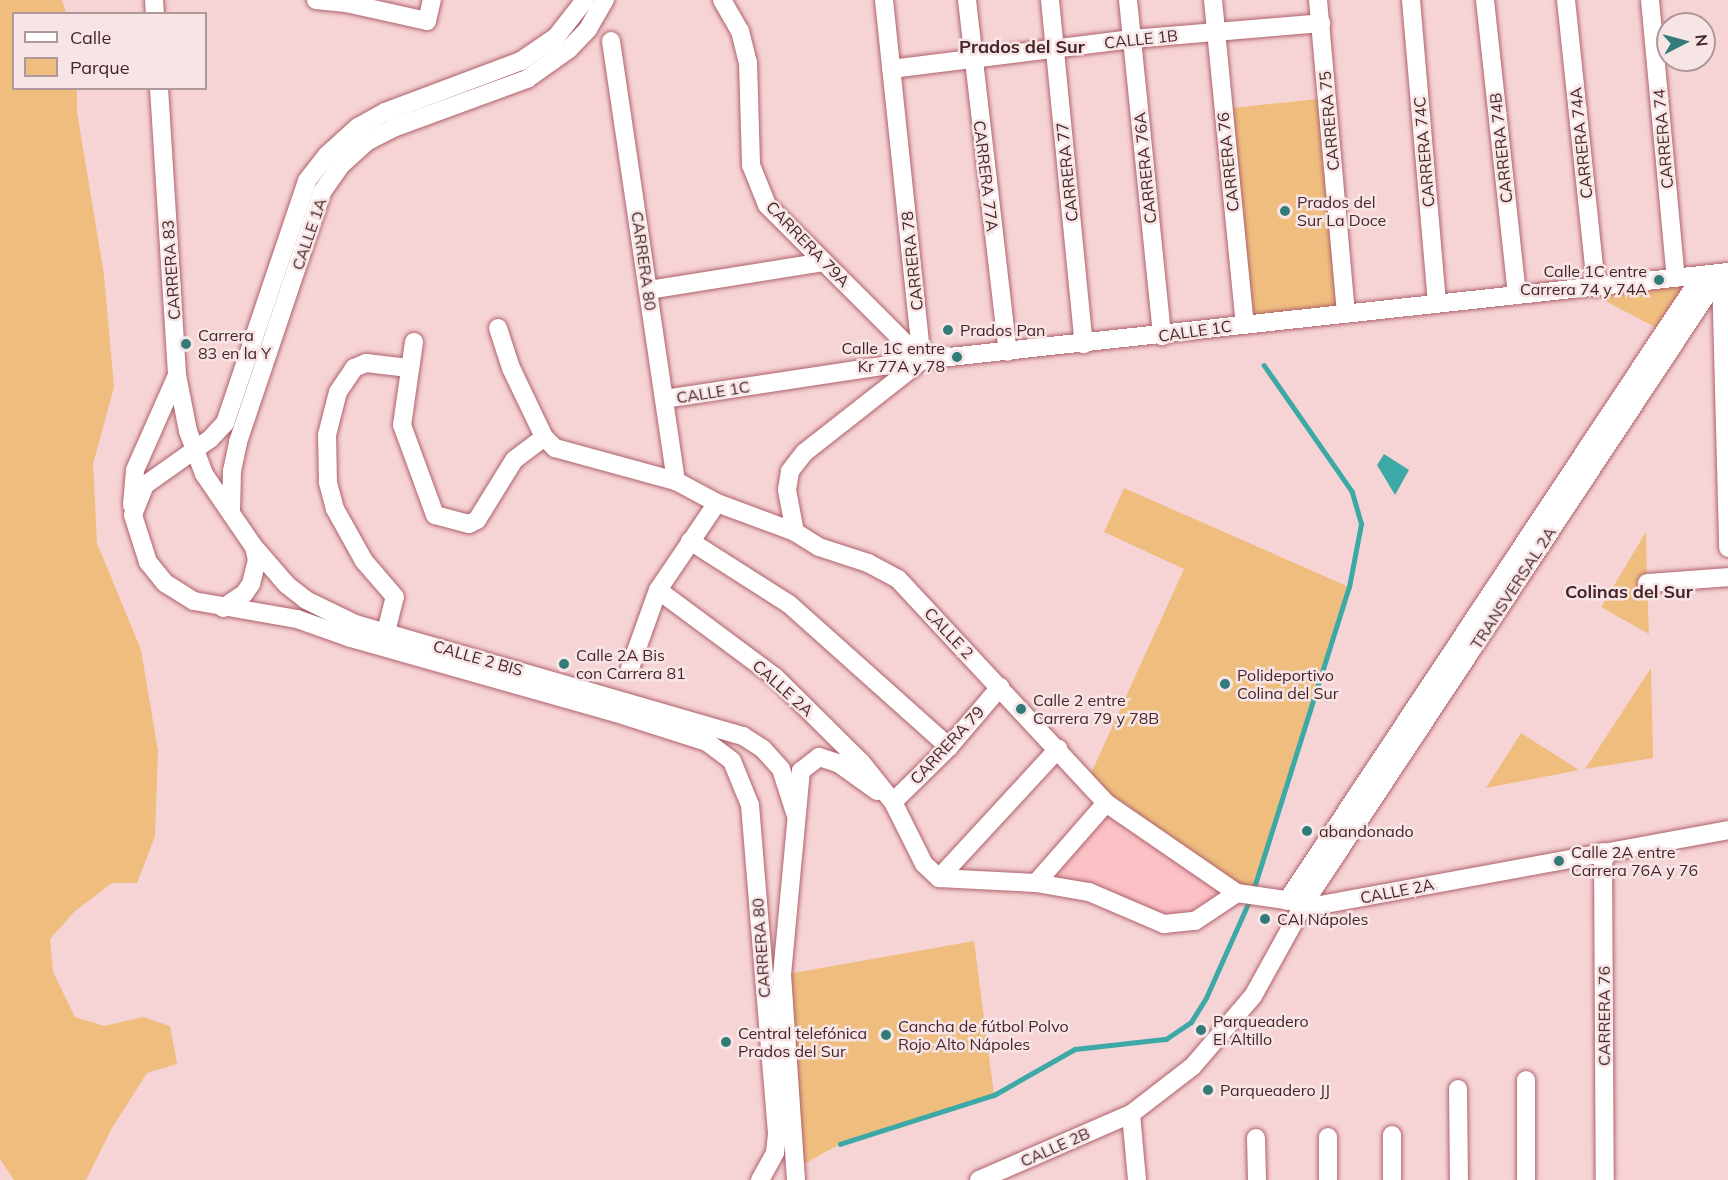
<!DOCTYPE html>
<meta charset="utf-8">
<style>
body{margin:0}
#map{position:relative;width:1728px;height:1180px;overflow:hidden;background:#f6d3d5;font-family:Mulish,sans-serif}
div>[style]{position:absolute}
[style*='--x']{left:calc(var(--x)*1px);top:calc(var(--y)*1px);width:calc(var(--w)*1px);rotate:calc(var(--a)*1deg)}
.built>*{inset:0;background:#fbc1c6}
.green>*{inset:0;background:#efbe7f}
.water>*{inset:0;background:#3ca9a6}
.stream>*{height:4.5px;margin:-2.25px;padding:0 2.25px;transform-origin:2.25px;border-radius:2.25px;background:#3ca9a6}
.roads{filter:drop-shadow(0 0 2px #ae616a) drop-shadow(0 0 2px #ae616a)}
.minor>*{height:18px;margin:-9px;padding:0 9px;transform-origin:9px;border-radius:9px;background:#fff}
.dots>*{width:16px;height:16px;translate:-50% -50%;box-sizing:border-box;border:3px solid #f7e5e6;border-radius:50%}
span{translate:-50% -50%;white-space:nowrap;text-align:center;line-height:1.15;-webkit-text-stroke:5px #f7e5e6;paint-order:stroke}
.street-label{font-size:16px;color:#462529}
.poi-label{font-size:16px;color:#462529}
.left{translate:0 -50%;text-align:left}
.right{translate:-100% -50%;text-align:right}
.neighbourhood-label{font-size:18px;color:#462529;font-weight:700}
.legend{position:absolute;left:12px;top:12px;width:195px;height:78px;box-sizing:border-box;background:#f7e5e6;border:2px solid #b0989a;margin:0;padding:8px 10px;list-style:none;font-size:18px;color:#462529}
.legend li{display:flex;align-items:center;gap:12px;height:30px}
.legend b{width:30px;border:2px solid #b0989a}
.north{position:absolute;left:1656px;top:12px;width:60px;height:60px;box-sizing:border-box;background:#f7e5e6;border:2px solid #b0989a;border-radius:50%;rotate:84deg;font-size:16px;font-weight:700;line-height:24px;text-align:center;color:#462529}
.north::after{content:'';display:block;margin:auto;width:21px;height:27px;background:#327b79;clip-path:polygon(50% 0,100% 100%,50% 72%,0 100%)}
</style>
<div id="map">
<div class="built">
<div style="clip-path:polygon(1106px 803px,1237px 893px,1179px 923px,1036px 883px)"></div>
</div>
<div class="green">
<div style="clip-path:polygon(0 0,62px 0,66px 13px,14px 14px,14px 88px,77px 89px,77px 112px,104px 275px,114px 387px,93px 464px,97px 543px,141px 650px,158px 751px,155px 836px,137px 883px,112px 883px,74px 912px,50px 939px,53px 972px,75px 1017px,104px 1026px,143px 1017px,170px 1026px,177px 1064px,147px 1073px,112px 1128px,86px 1180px,14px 1180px,0 1159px)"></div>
<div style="clip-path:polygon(1327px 98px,1346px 314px,1245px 324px,1223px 109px)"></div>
<div style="clip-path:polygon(1702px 275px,1664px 332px,1581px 288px)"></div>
<div style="clip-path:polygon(1124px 488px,1349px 587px,1251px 896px,1088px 780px,1184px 569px,1104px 532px)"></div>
<div style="clip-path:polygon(1646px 532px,1647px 583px,1649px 634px,1601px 607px)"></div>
<div style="clip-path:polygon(1651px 668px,1653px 758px,1585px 769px)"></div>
<div style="clip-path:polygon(1521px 733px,1579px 770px,1486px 788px)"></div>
<div style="clip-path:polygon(974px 941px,994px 1095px,840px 1144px,795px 1169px,782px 975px)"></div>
</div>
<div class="water">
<div style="clip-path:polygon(1384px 454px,1409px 470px,1395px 495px,1377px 465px)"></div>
</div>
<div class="stream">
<div style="--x:1253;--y:891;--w:319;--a:-72.5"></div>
<div style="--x:1349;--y:587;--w:64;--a:-79.2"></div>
<div style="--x:1361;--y:524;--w:33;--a:-106"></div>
<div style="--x:1352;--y:492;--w:154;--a:-124.9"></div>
<div style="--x:840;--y:1144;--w:162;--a:-17.7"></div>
<div style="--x:994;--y:1095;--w:93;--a:-29.6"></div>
<div style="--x:1075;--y:1049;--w:92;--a:-6.3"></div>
<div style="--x:1166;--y:1039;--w:30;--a:-34"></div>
<div style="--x:1191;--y:1022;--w:28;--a:-58"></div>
<div style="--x:1206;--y:998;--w:108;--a:-66"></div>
</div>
<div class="roads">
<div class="minor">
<div style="--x:154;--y:0;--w:14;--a:86"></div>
<div style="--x:316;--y:0;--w:30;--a:6"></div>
<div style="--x:346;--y:3;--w:83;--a:12.5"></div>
<div style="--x:427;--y:21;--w:22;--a:-77"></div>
<div style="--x:585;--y:0;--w:47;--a:128.1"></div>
<div style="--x:556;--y:37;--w:42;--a:145.6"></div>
<div style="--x:521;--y:61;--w:145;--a:159.4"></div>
<div style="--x:385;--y:112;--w:31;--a:151"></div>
<div style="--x:358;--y:127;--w:42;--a:137.9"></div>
<div style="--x:327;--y:155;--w:33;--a:128"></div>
<div style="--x:307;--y:181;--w:256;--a:108.7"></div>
<div style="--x:225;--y:423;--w:22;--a:133"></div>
<div style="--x:210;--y:439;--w:80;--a:144.7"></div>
<div style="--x:145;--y:485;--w:32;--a:112"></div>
<div style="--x:133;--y:515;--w:49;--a:72.3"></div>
<div style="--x:148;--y:562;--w:27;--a:51"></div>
<div style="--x:165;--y:583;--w:34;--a:32"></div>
<div style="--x:194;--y:601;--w:105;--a:9.9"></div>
<div style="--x:297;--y:619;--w:57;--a:19.4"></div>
<div style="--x:351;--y:638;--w:275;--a:15.8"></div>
<div style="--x:616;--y:713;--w:96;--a:17.7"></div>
<div style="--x:707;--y:742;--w:31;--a:37"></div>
<div style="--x:732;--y:761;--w:48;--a:67.8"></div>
<div style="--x:750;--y:805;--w:330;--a:85.3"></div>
<div style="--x:777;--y:1134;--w:19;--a:96"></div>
<div style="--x:775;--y:1153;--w:31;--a:119"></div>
<div style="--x:722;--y:0;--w:36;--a:60"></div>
<div style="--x:740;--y:31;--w:32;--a:76"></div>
<div style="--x:748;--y:62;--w:103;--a:88.3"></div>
<div style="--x:751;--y:165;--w:43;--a:68.2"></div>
<div style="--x:767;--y:205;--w:219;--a:45"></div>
<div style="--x:884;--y:0;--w:362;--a:84"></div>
<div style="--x:967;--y:0;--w:354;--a:83.4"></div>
<div style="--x:1050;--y:0;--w:346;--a:84.4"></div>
<div style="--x:1128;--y:0;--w:338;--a:84.2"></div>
<div style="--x:1213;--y:0;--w:326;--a:84.4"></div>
<div style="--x:1318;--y:0;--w:315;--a:84.9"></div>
<div style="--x:1411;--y:0;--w:305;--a:85.1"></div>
<div style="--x:1485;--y:0;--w:297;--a:83.8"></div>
<div style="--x:1566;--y:0;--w:289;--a:84"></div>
<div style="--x:1650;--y:0;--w:279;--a:84.7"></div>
<div style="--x:611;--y:41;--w:445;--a:81.6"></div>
<div style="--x:891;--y:69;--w:243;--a:-7.1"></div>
<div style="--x:1132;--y:39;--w:190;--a:-4.8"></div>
<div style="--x:159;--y:88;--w:288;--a:86.4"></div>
<div style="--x:177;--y:375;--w:57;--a:78.9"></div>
<div style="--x:188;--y:431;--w:46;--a:69.6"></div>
<div style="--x:204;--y:474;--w:88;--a:55.6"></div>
<div style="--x:254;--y:547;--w:50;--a:49"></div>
<div style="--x:287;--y:585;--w:24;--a:38"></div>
<div style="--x:306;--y:600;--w:55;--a:26.1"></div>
<div style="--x:355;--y:624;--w:404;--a:16.1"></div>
<div style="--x:743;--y:736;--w:24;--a:33"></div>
<div style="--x:763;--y:749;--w:27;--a:48"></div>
<div style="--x:781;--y:769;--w:46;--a:72.3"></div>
<div style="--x:1721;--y:273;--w:275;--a:88.5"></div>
<div style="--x:649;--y:290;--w:177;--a:-9.1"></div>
<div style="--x:498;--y:328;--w:42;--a:72"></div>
<div style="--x:511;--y:368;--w:76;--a:64.4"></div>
<div style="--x:544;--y:437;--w:16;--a:45"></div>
<div style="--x:555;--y:448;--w:125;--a:15.3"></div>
<div style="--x:676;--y:481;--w:47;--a:28.2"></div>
<div style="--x:717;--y:503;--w:83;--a:20.4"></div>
<div style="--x:795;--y:532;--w:28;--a:32"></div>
<div style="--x:819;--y:547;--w:52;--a:18.1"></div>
<div style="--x:868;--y:563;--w:34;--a:28"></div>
<div style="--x:898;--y:579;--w:306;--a:47.1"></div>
<div style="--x:1106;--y:803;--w:159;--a:34.5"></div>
<div style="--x:1237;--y:893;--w:84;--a:8.2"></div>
<div style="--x:1320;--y:905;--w:415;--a:-10.4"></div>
<div style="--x:414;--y:342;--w:84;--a:98.2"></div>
<div style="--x:402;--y:425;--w:96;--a:69.9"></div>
<div style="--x:435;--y:515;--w:35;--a:15"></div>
<div style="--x:469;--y:524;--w:9;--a:-27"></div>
<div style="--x:477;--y:520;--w:70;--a:-58.3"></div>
<div style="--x:514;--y:460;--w:38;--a:-37"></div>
<div style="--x:664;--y:399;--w:261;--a:-8.6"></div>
<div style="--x:922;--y:360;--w:811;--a:-6.23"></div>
<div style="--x:132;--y:505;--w:35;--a:-85"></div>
<div style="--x:135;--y:470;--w:104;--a:-66.1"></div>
<div style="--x:231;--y:511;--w:40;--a:-88.6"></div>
<div style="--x:232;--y:471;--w:30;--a:-78"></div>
<div style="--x:238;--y:442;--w:264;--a:-71.4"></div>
<div style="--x:322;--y:192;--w:33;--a:-55"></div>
<div style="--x:341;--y:165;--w:36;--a:-42"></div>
<div style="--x:368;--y:141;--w:28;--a:-27"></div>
<div style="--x:393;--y:128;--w:143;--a:-20.1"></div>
<div style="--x:527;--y:79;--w:52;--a:-35.5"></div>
<div style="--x:569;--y:49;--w:28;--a:-46"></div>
<div style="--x:588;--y:29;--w:34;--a:-60"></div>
<div style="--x:795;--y:532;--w:43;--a:-100.8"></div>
<div style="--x:787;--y:490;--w:19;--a:-81"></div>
<div style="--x:790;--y:471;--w:24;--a:-52"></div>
<div style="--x:805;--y:452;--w:147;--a:-38.1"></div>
<div style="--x:690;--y:541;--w:117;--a:32.5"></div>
<div style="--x:789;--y:604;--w:215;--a:41.8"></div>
<div style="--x:1647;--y:583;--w:81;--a:-4.2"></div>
<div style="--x:658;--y:590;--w:144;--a:36.6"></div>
<div style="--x:774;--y:676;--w:122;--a:44.7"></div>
<div style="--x:861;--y:762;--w:51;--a:51.3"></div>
<div style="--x:893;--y:802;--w:69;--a:63.4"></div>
<div style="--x:924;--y:864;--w:21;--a:43"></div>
<div style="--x:939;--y:878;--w:97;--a:3"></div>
<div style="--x:1036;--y:883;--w:54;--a:9.6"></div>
<div style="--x:1089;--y:892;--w:82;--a:23.1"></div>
<div style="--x:1164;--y:924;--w:31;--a:-6"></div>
<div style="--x:1195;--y:921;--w:50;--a:-33.7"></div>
<div style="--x:223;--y:608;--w:25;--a:-34"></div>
<div style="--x:244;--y:594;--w:12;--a:-55"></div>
<div style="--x:251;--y:584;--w:25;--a:-76"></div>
<div style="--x:257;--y:560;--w:13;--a:-103"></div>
<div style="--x:386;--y:632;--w:36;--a:-76"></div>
<div style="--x:395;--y:597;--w:48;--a:-130.7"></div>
<div style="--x:364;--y:561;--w:60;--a:-119.1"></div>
<div style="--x:335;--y:509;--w:28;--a:-105"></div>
<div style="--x:328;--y:482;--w:47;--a:-91.2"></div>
<div style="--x:327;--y:435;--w:44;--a:-75.7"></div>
<div style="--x:338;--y:392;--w:29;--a:-56"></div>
<div style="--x:354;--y:368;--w:13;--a:-23"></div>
<div style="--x:366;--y:363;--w:43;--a:6.6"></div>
<div style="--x:630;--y:668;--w:83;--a:-70.3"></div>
<div style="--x:658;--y:590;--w:105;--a:-55.9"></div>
<div style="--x:893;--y:802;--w:78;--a:-44.5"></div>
<div style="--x:949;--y:747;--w:79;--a:-49.6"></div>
<div style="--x:1603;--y:852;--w:328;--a:89.7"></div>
<div style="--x:939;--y:878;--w:176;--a:-47.3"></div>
<div style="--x:1036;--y:883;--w:106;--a:-48.8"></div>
<div style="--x:1287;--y:901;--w:751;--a:-56.46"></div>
<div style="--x:1458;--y:1089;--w:91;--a:89.4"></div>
<div style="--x:1131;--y:1114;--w:66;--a:84.8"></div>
<div style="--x:1392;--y:1135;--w:45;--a:90"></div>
<div style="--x:1256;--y:1138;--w:42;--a:88.6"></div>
<div style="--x:796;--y:1180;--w:205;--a:-93.9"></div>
<div style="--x:782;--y:975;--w:205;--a:-84.7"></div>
<div style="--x:801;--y:771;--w:23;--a:-38"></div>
<div style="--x:819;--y:757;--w:20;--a:18"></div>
<div style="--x:838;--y:763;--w:48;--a:35.7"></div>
<div style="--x:979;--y:1180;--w:166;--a:-23.5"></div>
<div style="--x:1131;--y:1114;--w:78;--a:-37.7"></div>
<div style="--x:1193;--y:1066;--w:92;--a:-49.4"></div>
<div style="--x:1253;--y:996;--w:107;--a:-61"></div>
<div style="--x:1305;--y:902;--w:754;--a:-56.52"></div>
<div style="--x:1328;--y:1180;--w:43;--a:-90"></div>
<div style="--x:1526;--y:1180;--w:100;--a:-90"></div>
</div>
</div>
<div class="dots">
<div style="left:1285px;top:211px;background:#327b79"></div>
<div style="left:1659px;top:280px;background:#327b79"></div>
<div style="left:948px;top:330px;background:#327b79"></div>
<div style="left:186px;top:344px;background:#327b79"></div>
<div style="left:957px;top:357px;background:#327b79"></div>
<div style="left:564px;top:664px;background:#327b79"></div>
<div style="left:1225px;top:684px;background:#327b79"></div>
<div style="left:1021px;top:709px;background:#327b79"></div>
<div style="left:1307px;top:831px;background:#327b79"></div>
<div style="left:1559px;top:861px;background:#327b79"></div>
<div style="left:1265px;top:919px;background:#327b79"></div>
<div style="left:1201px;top:1030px;background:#327b79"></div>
<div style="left:886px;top:1035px;background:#327b79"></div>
<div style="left:726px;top:1042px;background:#327b79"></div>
<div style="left:1208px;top:1090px;background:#327b79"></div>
</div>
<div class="street-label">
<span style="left:1141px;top:39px;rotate:-6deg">CALLE 1B</span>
<span style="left:1329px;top:121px;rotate:-95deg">CARRERA 75</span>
<span style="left:1663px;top:139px;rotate:-95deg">CARRERA 74</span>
<span style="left:1581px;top:143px;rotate:-96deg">CARRERA 74A</span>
<span style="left:1501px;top:148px;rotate:-96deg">CARRERA 74B</span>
<span style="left:1424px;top:152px;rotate:-95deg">CARRERA 74C</span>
<span style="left:1228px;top:162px;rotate:-96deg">CARRERA 76</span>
<span style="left:1145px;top:168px;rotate:-96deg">CARRERA 76A</span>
<span style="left:1067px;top:172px;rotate:-96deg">CARRERA 77</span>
<span style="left:986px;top:176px;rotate:83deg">CARRERA 77A</span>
<span style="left:309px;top:234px;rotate:-71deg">CALLE 1A</span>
<span style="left:808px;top:244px;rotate:46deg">CARRERA 79A</span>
<span style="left:644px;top:261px;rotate:82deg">CARRERA 80</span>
<span style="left:912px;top:261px;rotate:-96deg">CARRERA 78</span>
<span style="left:171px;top:270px;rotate:-94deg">CARRERA 83</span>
<span style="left:1195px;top:331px;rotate:-8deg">CALLE 1C</span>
<span style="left:713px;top:392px;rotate:-9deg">CALLE 1C</span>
<span style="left:1513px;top:588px;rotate:-57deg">TRANSVERSAL 2A</span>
<span style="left:949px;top:633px;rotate:47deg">CALLE 2</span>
<span style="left:478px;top:658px;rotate:16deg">CALLE 2 BIS</span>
<span style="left:783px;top:688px;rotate:42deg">CALLE 2A</span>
<span style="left:947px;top:745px;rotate:-47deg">CARRERA 79</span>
<span style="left:1397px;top:891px;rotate:-11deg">CALLE 2A</span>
<span style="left:761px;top:948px;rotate:-94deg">CARRERA 80</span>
<span style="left:1604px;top:1016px;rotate:-90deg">CARRERA 76</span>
<span style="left:1055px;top:1147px;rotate:-24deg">CALLE 2B</span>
</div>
<div class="poi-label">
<span class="left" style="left:1297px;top:211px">Prados del<br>Sur La Doce</span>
<span class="right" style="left:1647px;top:280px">Calle 1C entre<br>Carrera 74 y 74A</span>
<span class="left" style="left:960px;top:330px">Prados Pan</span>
<span class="left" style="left:198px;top:344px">Carrera<br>83 en la Y</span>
<span class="right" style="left:945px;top:357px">Calle 1C entre<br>Kr 77A y 78</span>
<span class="left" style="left:576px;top:664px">Calle 2A Bis<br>con Carrera 81</span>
<span class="left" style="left:1237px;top:684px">Polideportivo<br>Colina del Sur</span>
<span class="left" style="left:1033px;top:709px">Calle 2 entre<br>Carrera 79 y 78B</span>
<span class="left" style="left:1319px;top:831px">abandonado</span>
<span class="left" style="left:1571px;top:861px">Calle 2A entre<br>Carrera 76A y 76</span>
<span class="left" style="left:1277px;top:919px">CAI Nápoles</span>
<span class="left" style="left:1213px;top:1030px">Parqueadero<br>El Altillo</span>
<span class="left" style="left:898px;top:1035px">Cancha de fútbol Polvo<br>Rojo Alto Nápoles</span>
<span class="left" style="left:738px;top:1042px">Central telefónica<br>Prados del Sur</span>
<span class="left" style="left:1220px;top:1090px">Parqueadero JJ</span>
</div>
<div class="neighbourhood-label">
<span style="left:1022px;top:47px">Prados del Sur</span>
<span style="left:1629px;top:592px">Colinas del Sur</span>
</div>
<ul class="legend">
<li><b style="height:8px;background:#fff"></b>Calle</li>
<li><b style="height:16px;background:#efbe7f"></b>Parque</li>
</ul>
<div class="north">N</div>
</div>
